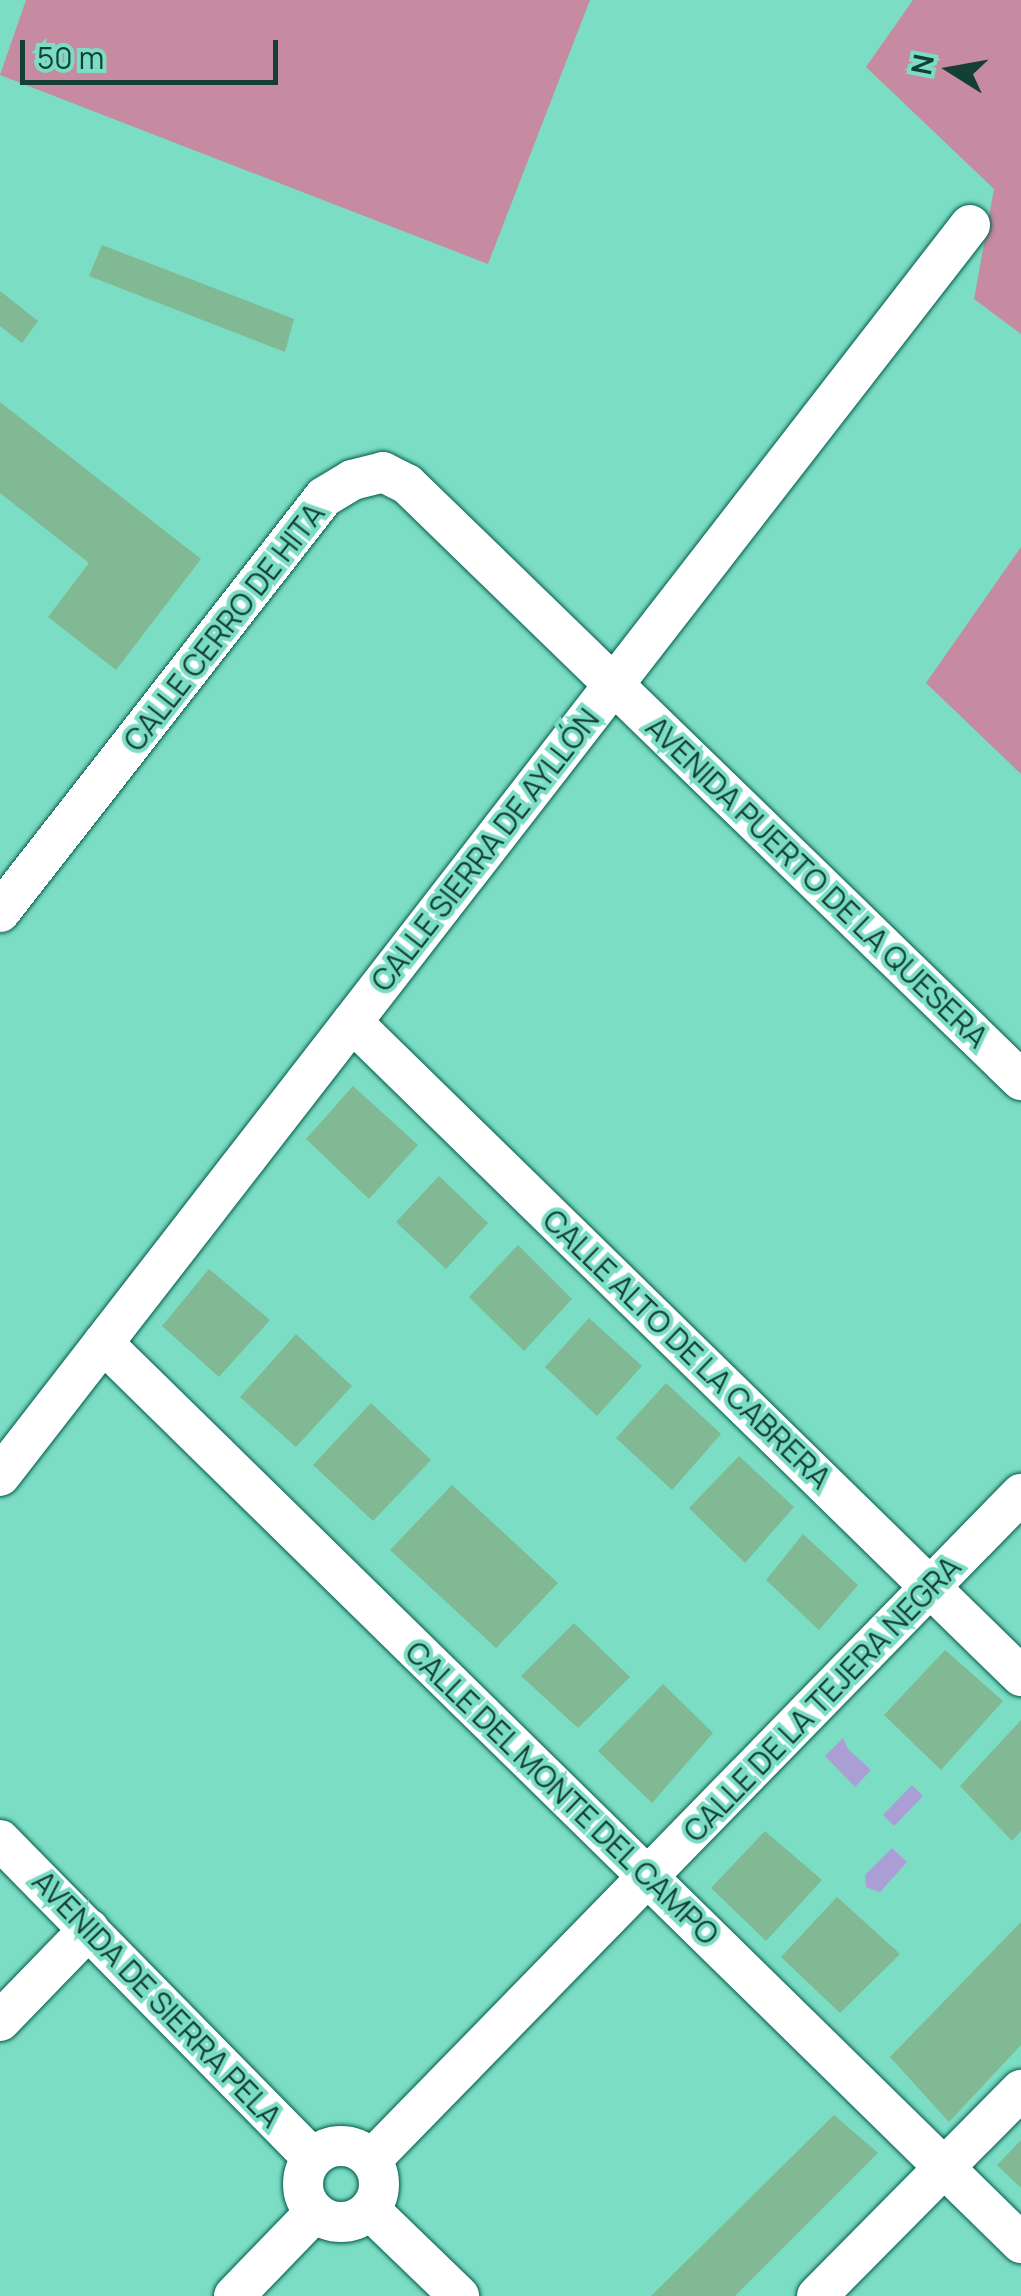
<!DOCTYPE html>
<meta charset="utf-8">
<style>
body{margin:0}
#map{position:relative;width:1021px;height:2296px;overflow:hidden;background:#7bddc4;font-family:Manrope,sans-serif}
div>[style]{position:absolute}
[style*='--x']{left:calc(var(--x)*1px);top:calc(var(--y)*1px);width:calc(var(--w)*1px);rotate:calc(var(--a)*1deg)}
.green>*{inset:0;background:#c68ba0}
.water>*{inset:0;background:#ab9ed5}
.building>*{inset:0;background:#80b994}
.roads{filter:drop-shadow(0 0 2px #005b4b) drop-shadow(0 0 2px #005b4b)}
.minor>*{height:40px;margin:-20px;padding:0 20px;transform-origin:20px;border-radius:20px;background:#fff}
.minor>.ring{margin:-20px;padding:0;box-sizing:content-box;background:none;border:40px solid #fff;border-radius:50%}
span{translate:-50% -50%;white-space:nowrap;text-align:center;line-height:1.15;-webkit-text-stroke:8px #7bddc4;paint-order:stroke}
.street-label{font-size:30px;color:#143f35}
.north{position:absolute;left:901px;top:20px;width:100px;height:100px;-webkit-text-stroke:8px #7bddc4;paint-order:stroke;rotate:281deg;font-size:28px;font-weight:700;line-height:40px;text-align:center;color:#143f35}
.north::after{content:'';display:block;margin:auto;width:35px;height:45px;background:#143f35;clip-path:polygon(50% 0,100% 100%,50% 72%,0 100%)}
.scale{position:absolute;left:20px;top:40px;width:258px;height:45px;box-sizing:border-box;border:5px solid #143f35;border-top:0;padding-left:12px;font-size:30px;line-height:35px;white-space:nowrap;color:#143f35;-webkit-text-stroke:8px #7bddc4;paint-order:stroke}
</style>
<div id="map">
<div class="green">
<div style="clip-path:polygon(26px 0,590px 0,488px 264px,0 75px)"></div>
<div style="clip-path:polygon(913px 0,1021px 0,1021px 334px,974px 299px,994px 189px,866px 67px)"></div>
<div style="clip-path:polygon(1021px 547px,1021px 774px,926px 683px)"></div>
</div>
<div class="water">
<div style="clip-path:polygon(843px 1738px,848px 1749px,871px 1770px,855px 1787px,825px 1756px)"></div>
<div style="clip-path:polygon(912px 1785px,923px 1796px,894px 1826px,883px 1815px)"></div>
<div style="clip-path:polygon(892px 1848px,907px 1862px,880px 1892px,866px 1887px,865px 1875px)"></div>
</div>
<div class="building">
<div style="clip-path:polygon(102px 245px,294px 319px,285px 352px,89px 276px)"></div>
<div style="clip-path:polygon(0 291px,38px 321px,22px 343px,0 326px)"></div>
<div style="clip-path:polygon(0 402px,201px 559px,116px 670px,48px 617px,89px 563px,0 493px)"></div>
<div style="clip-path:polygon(353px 1086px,418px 1145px,369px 1199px,306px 1139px)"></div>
<div style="clip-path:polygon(439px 1176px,488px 1223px,446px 1269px,396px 1222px)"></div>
<div style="clip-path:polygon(518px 1245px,572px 1299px,524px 1351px,469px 1297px)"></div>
<div style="clip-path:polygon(209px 1269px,270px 1320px,219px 1377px,162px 1326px)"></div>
<div style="clip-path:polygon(589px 1318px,642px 1366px,597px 1416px,545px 1367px)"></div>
<div style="clip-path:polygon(296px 1334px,352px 1386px,296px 1447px,240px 1397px)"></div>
<div style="clip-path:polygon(666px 1383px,721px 1434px,672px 1490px,616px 1438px)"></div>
<div style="clip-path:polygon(371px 1403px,431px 1460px,373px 1521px,313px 1465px)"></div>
<div style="clip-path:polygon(739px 1456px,794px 1507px,745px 1563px,689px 1508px)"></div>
<div style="clip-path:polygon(452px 1485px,558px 1583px,496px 1648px,390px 1550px)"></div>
<div style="clip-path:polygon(803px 1534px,858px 1585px,819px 1630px,766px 1580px)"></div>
<div style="clip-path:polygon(574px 1623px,630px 1677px,578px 1728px,521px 1676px)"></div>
<div style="clip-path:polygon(945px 1650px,1003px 1701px,941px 1770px,884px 1715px)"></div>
<div style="clip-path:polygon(663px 1684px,713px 1733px,652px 1803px,598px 1751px)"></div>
<div style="clip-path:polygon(1021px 1720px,1021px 1831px,1012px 1841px,960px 1786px)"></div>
<div style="clip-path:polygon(765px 1831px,822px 1880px,766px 1941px,711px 1888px)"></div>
<div style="clip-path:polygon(837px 1897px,900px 1954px,840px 2013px,781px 1957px)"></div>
<div style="clip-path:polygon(1021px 1922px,1021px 2045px,949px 2122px,890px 2057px)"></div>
<div style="clip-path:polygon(834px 2115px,878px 2153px,735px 2296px,651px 2296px)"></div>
<div style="clip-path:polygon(1021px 2140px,1021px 2188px,997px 2165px)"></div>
</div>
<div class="roads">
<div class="minor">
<div style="--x:0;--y:912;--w:526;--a:-52.02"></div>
<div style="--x:324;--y:497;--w:33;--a:-31"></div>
<div style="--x:352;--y:480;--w:32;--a:-14"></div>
<div style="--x:383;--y:472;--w:27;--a:27"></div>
<div style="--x:407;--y:484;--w:856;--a:44.15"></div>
<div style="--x:352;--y:1022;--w:936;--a:44.35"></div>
<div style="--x:103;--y:1343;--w:1286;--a:44.43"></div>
<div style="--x:0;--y:1476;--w:1583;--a:-52.21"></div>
<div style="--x:0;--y:1840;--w:446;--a:45.5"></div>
<div style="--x:0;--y:2021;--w:128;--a:-45.9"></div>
<div class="ring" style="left:303px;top:2146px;width:36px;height:36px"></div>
<div style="--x:371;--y:2160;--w:931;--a:-45.7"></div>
<div style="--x:370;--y:2210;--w:124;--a:44"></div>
<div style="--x:234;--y:2296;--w:117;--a:-46"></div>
<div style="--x:817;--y:2296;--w:290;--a:-45.3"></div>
</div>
</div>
<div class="street-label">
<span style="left:224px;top:627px;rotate:-52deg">CALLE CERRO DE HITA</span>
<span style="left:485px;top:850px;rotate:-52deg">CALLE SIERRA DE AYLLÓN</span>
<span style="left:817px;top:882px;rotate:44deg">AVENIDA PUERTO DE LA QUESERA</span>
<span style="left:687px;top:1349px;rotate:44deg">CALLE ALTO DE LA CABRERA</span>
<span style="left:822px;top:1699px;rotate:-46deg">CALLE DE LA TEJERA NEGRA</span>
<span style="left:562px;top:1793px;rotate:44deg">CALLE DEL MONTE DEL CAMPO</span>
<span style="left:157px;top:1999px;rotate:46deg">AVENIDA DE SIERRA PELA</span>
</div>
<div class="north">N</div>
<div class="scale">50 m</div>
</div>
